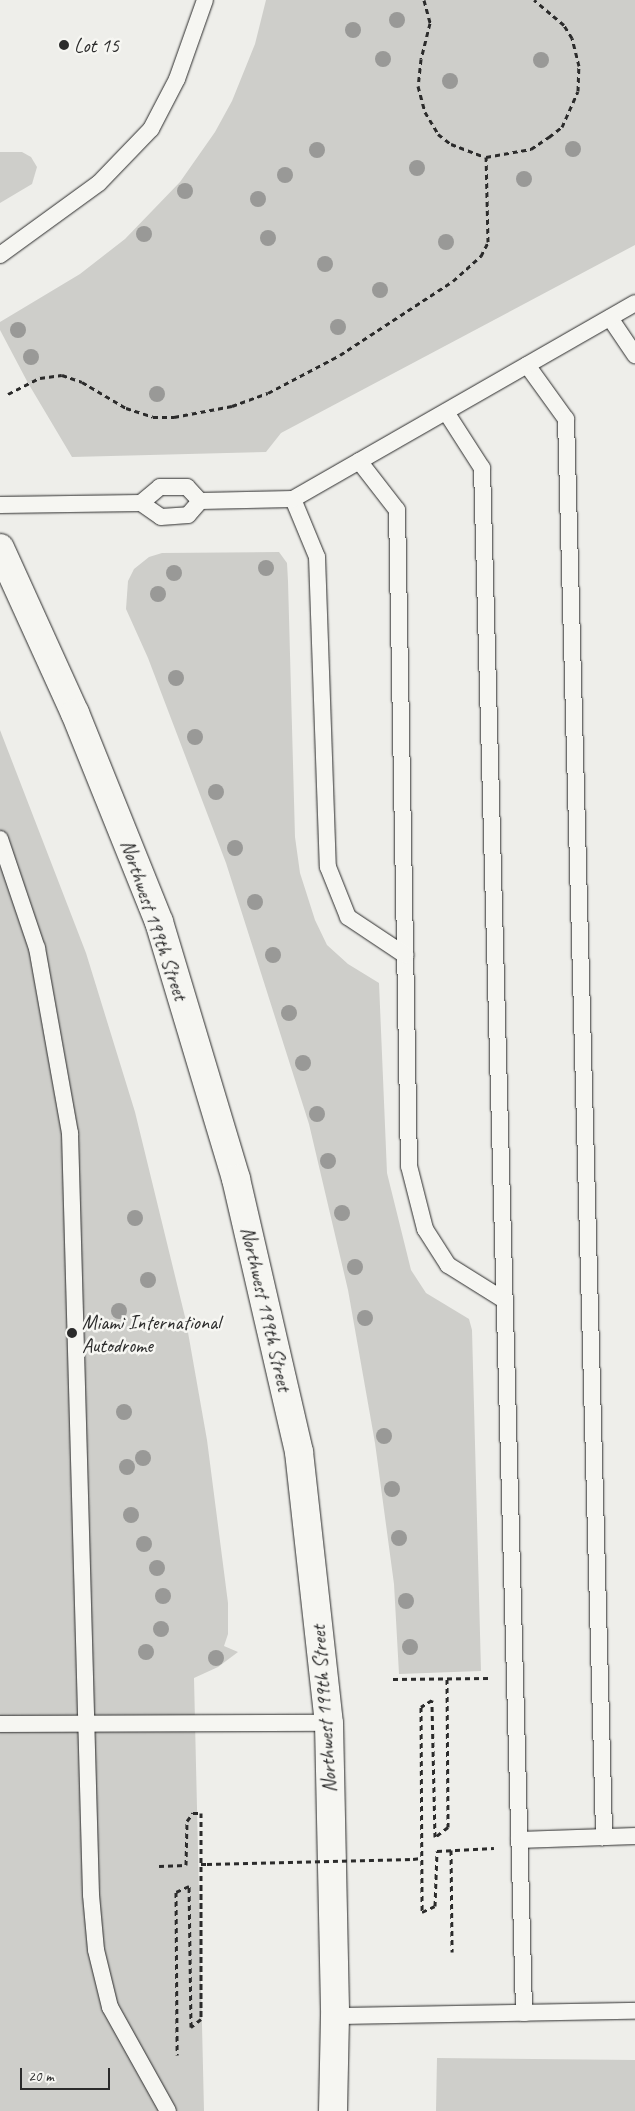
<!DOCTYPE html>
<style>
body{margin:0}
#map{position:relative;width:635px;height:2111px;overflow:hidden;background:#eeeeea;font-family:Caveat,sans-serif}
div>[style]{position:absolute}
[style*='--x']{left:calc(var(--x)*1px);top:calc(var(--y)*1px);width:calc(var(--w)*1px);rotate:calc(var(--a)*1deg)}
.green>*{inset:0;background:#cececa}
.path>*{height:3px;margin-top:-1.5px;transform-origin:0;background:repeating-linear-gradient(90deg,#2b2b2b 0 5px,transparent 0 9px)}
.roads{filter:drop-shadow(0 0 1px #2b2b2b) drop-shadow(0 0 1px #2b2b2b)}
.lane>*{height:16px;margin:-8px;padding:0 8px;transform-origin:8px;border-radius:8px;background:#f6f6f2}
.primary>*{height:28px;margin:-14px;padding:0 14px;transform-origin:14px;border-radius:14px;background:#f6f6f2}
.path-bridge>*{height:3px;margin-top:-1.5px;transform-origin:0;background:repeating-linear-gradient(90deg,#2b2b2b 0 5px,transparent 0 9px)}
.trees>*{width:16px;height:16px;margin:-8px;border-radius:50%;background:#999997}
.dots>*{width:14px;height:14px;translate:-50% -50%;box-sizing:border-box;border:2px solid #f6f6f2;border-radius:50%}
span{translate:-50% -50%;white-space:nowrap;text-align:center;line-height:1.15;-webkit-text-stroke:5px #f6f6f2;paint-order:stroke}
.poi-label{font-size:20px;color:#2b2b2b}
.left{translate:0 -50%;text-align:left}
.street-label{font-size:20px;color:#2b2b2b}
.scale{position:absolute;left:20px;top:2068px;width:90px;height:22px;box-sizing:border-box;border:2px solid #2b2b2b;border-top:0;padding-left:6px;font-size:15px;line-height:18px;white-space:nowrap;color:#2b2b2b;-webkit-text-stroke:4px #f6f6f2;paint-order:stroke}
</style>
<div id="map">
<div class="green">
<div style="clip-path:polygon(266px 0,635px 0,635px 245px,281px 433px,266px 452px,72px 457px,28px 383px,0 330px,0 322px,80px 274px,125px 239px,180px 182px,215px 132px,232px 101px,255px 44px)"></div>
<div style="clip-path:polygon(0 152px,22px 152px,31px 157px,37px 167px,32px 184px,0 203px)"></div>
<div style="clip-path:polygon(279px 552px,287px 563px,288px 581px,295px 837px,300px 873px,315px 920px,327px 945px,348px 964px,379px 983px,387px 1173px,411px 1270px,426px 1293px,469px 1319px,472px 1330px,481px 1671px,399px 1674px,394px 1584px,375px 1443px,348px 1290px,309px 1124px,226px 863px,148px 658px,126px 609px,128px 581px,134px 569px,149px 557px,162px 553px)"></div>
<div style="clip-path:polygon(0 730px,86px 953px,135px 1112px,186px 1321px,207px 1440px,228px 1603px,228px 1634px,224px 1646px,238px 1652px,218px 1667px,194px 1678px,204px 2111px,0 2111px)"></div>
<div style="clip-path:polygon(437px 2058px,635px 2060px,635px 2111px,436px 2111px)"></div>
</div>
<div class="path">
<div style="--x:424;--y:0;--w:24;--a:75"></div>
<div style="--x:430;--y:23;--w:37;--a:104"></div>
<div style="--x:421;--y:59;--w:27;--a:96"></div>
<div style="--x:418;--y:86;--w:27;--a:75"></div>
<div style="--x:425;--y:112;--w:26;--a:59"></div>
<div style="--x:438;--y:134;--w:16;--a:38"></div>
<div style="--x:451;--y:144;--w:36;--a:21"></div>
<div style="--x:8;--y:394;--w:36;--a:-27"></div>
<div style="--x:40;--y:378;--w:22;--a:-8"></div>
<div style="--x:62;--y:375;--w:21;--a:19"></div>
<div style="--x:82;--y:382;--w:51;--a:30.6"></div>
<div style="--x:126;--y:408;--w:28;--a:18"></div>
<div style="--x:153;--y:417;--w:21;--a:0"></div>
<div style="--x:174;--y:417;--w:59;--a:-10.7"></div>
<div style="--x:232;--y:406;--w:38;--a:-20"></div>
<div style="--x:268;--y:393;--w:81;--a:-27.8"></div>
<div style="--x:340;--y:355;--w:135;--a:-33.2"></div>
<div style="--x:453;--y:281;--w:38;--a:-42"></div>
<div style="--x:481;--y:256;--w:16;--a:-63"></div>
<div style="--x:488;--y:242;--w:85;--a:-91.3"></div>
<div style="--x:486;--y:157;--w:46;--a:-10.1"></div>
<div style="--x:531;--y:149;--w:22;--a:-34"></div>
<div style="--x:549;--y:137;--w:16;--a:-38"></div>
<div style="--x:562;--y:127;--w:39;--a:-66"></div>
<div style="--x:578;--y:91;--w:25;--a:-88"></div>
<div style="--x:579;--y:66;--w:29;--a:-104"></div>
<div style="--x:572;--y:38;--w:15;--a:-122"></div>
<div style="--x:564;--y:25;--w:39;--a:-140"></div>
<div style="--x:393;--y:1679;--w:96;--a:-0.6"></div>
<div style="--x:447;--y:1679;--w:148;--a:89.6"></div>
<div style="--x:448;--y:1827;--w:16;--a:142"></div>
<div style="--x:435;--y:1837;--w:137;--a:-91.3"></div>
<div style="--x:432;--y:1700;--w:13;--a:148"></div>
<div style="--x:421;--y:1707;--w:205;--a:89.7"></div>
<div style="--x:422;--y:1912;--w:14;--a:-25"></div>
<div style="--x:435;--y:1906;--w:55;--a:-87.9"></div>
<div style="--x:437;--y:1851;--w:57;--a:-3"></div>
<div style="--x:451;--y:1850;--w:102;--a:89.4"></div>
<div style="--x:413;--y:1859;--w:8;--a:-7"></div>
<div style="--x:201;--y:1864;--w:6;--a:0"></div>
<div style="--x:159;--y:1866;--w:27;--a:-2"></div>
<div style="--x:186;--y:1865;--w:44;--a:-88.7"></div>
<div style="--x:187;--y:1821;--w:10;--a:-53"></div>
<div style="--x:193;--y:1813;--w:8;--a:0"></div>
<div style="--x:201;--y:1813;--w:206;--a:90"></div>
<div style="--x:201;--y:2019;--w:13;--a:141"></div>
<div style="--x:191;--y:2027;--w:141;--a:-90.8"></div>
<div style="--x:189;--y:1886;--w:14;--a:155"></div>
<div style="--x:176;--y:1892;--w:163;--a:89.6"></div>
</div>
<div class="roads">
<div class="lane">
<div style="--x:0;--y:255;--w:122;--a:-36"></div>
<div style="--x:99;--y:183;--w:75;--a:-46.1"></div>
<div style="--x:151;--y:129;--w:56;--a:-62.5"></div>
<div style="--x:177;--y:79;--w:84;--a:-70.5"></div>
<div style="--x:610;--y:318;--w:45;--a:56"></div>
<div style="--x:527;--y:365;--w:67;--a:54.2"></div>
<div style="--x:566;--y:419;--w:1419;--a:88.46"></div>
<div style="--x:446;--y:412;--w:67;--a:57.3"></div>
<div style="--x:482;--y:468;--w:1546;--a:88.44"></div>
<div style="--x:359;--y:461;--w:62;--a:52.2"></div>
<div style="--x:397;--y:510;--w:656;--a:88.95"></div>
<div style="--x:409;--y:1166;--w:65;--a:75.7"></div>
<div style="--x:425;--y:1229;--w:43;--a:57.4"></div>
<div style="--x:448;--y:1265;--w:66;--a:32"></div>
<div style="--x:293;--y:499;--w:63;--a:67.5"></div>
<div style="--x:317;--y:557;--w:310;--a:88"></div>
<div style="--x:328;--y:867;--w:54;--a:68.2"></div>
<div style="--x:348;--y:917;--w:69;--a:33.7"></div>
<div style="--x:141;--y:503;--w:25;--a:-40"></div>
<div style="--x:160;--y:487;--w:27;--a:0"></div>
<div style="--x:187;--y:487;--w:19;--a:47"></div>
<div style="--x:200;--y:501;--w:93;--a:-1.2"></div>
<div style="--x:293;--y:499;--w:394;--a:-29.8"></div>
<div style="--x:0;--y:505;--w:141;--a:-0.8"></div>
<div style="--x:141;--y:503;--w:24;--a:35"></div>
<div style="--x:161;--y:517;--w:27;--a:-4"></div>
<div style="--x:188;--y:515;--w:18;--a:-49"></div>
<div style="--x:0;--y:839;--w:115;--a:71.3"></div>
<div style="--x:37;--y:948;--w:188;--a:79.9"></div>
<div style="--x:70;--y:1133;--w:762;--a:88.42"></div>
<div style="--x:91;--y:1895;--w:55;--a:84.8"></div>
<div style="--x:96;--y:1950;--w:59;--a:76.2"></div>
<div style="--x:110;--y:2007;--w:119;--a:60.9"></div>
<div style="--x:0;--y:1724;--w:329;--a:-0.2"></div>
<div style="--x:519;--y:1840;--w:116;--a:-2"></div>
<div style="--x:335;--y:2016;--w:300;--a:-1"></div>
</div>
<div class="primary">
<div style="--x:0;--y:548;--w:181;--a:65.6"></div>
<div style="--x:75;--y:713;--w:225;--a:68.1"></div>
<div style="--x:159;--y:922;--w:268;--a:73.3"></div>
<div style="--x:236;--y:1179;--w:280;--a:77"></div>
<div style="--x:299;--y:1452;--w:273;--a:83.7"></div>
<div style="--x:329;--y:1723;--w:293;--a:88.8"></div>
<div style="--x:335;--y:2016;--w:95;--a:91.2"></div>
</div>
</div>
<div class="path-bridge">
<div style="--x:207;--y:1864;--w:206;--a:-1.4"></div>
</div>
<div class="trees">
<div style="left:397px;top:20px"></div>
<div style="left:353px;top:30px"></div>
<div style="left:383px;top:59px"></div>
<div style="left:541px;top:60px"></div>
<div style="left:450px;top:81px"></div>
<div style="left:573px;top:149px"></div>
<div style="left:317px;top:150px"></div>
<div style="left:417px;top:168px"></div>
<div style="left:285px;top:175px"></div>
<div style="left:524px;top:179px"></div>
<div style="left:185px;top:191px"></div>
<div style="left:258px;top:199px"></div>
<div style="left:144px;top:234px"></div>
<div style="left:268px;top:238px"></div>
<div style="left:446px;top:242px"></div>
<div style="left:325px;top:264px"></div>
<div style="left:380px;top:290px"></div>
<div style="left:338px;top:327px"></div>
<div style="left:18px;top:330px"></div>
<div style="left:31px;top:357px"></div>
<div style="left:157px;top:394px"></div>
<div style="left:266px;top:568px"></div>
<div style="left:174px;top:573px"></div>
<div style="left:158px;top:594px"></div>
<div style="left:176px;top:678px"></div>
<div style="left:195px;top:737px"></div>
<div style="left:216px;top:792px"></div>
<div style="left:235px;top:848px"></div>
<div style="left:255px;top:902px"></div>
<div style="left:273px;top:955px"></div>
<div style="left:289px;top:1013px"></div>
<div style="left:303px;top:1063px"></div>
<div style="left:317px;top:1114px"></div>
<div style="left:328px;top:1161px"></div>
<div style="left:342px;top:1213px"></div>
<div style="left:135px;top:1218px"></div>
<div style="left:355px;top:1267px"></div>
<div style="left:148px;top:1280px"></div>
<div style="left:119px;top:1311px"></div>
<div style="left:365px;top:1318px"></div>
<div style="left:124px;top:1412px"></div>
<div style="left:384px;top:1436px"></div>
<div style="left:143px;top:1458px"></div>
<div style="left:127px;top:1467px"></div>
<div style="left:392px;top:1489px"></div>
<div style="left:131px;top:1515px"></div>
<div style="left:399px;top:1538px"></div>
<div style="left:144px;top:1544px"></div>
<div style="left:157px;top:1568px"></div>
<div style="left:163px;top:1596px"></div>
<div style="left:406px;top:1601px"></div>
<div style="left:161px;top:1629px"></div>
<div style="left:410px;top:1647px"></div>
<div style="left:146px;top:1652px"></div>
<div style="left:216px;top:1658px"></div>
</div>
<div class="dots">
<div style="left:64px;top:45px;background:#2b2b2b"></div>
<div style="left:72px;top:1333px;background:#2b2b2b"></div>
</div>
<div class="poi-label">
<span class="left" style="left:74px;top:45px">Lot 15</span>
<span class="left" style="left:82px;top:1334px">Miami International<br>Autodrome</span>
</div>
<div class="street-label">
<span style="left:154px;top:920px;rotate:71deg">Northwest 199th Street</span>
<span style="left:266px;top:1309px;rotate:77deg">Northwest 199th Street</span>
<span style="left:324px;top:1709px;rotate:-94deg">Northwest 199th Street</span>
</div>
<div class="scale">20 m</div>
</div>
